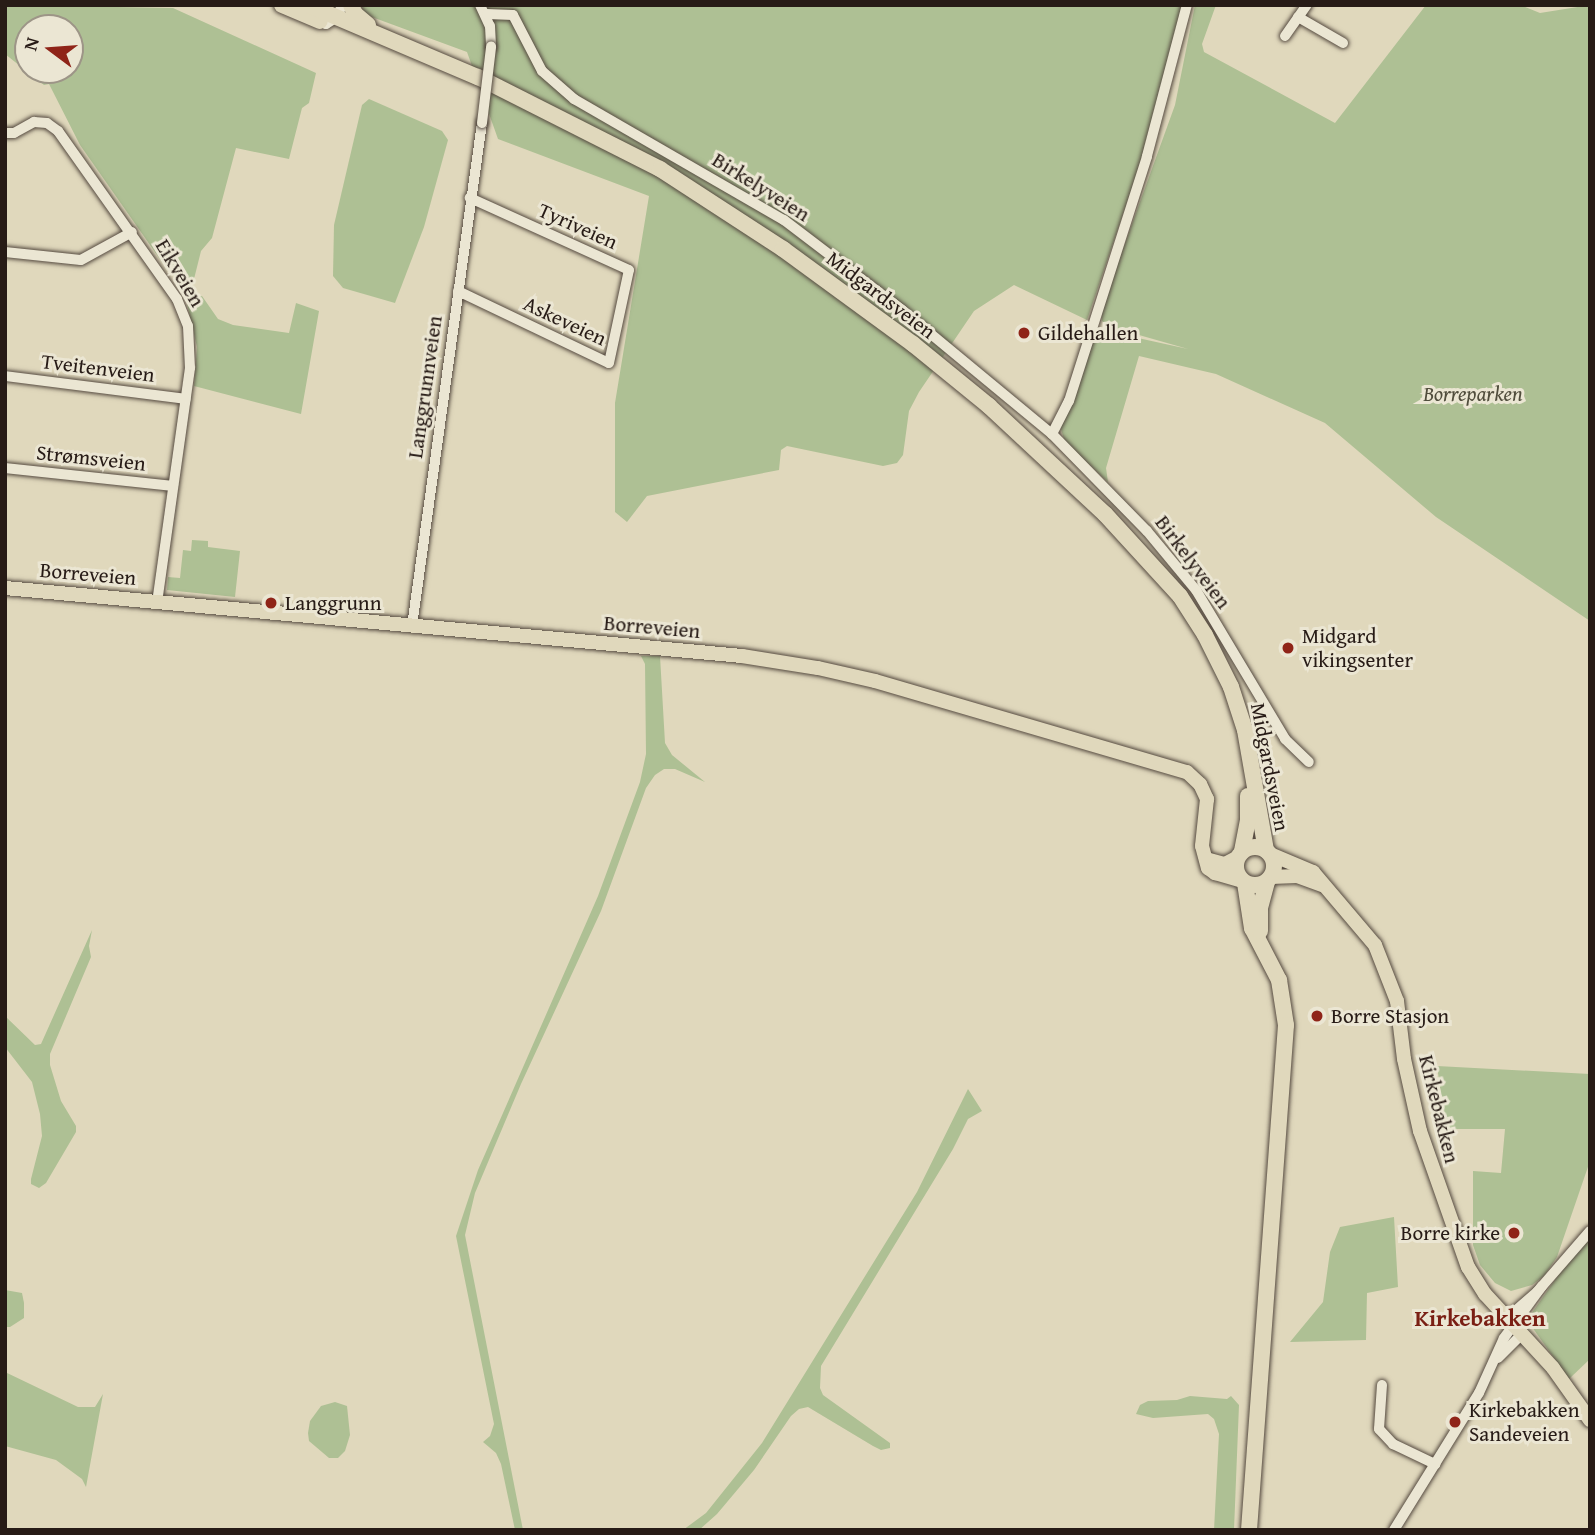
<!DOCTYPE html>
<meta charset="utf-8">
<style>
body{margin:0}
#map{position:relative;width:1595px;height:1535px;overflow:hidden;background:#e0d8bc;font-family:"Gentium Book Plus",serif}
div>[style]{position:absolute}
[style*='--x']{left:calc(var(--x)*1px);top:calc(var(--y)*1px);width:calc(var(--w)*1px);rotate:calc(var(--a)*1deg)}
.green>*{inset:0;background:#aec094}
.roads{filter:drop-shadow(0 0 2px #554a40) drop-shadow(0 0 2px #554a40)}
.minor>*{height:10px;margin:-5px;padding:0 5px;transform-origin:5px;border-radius:5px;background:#ebe6d3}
.major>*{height:14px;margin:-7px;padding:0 7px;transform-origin:7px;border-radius:7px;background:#e0d8bc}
.highway>*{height:16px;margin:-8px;padding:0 8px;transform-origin:8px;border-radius:8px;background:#e0d8bc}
.highway>.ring{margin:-8px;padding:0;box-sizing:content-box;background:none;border:16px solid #e0d8bc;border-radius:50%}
.bridges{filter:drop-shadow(0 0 2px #554a40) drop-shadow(0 0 2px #554a40)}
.minor-bridge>*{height:10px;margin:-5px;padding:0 5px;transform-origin:5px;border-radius:5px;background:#ebe6d3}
.dots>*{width:19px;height:19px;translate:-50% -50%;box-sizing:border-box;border:4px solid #ebe6d3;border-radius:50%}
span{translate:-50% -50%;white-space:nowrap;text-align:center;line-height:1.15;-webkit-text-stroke:6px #ebe6d3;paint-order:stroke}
.street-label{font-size:21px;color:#271b16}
.poi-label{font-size:21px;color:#271b16}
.left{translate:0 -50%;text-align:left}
.right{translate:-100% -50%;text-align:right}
.park-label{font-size:21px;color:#504d3c;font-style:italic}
.neighbourhood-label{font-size:23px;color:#7a1f14;font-weight:700}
.frame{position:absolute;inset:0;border:7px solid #271b16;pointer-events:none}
.north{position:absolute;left:14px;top:14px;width:70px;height:70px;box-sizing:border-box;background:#ebe6d3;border:2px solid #9d9587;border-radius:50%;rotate:286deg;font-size:19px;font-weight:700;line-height:28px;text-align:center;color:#271b16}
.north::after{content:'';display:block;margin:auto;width:24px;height:32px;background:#8f2418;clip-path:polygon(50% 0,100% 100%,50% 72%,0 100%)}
</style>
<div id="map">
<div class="green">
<div style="clip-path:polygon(evenodd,5px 5px,173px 8px,316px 73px,309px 103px,302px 108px,289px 159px,236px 148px,212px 238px,201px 251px,194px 279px,171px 275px,80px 145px,49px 84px,44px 85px,5px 54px,5px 5px,70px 28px,70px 70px,28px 70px,28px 28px,70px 28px)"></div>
<div style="clip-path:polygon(363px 5px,1187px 5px,1139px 167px,1087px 320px,1014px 285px,974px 311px,919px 392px,909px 411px,903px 455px,897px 463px,883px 466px,787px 446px,781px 450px,779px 470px,647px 496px,627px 522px,615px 512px,615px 403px,649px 196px,498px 139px,467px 52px,361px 13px)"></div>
<div style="clip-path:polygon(1195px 5px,1216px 5px,1202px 44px,1204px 52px,1335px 123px,1426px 5px,1520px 5px,1540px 13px,1590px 5px,1590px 621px,1436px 517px,1325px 423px,1216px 374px,1139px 356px,1106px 468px,1108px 482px,1065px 442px,1060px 426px,1097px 329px,1188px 349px,1111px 327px,1102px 321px,1101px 310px,1175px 105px)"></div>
<div style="clip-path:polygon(369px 99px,442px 131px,448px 140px,424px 227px,395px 303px,343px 288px,333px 276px,334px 225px,362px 105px)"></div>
<div style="clip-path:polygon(194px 296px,202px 296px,218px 319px,233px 325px,289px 333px,296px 303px,319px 311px,301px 414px,194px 386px,197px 347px,187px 304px)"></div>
<div style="clip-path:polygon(192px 540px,208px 541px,208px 547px,240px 551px,235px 597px,167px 590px,168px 577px,180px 578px,183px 550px,191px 551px)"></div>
<div style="clip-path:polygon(641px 656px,660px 656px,665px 743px,672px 755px,705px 782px,675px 769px,664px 769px,655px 775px,646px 788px,601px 911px,521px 1084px,475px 1193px,465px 1235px,523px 1530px,515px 1530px,501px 1464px,496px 1453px,483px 1442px,490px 1436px,494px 1424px,456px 1236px,478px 1170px,598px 896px,640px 782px,646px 754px,645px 664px)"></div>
<div style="clip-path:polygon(92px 930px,89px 946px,91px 957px,50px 1054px,50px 1065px,61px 1101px,76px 1126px,76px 1132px,46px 1183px,39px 1188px,31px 1184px,31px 1179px,42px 1136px,40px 1114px,32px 1082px,5px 1047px,5px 1016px,35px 1045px,41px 1044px)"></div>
<div style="clip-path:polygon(1437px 1066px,1590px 1074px,1590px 1161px,1557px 1257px,1544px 1276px,1532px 1285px,1511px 1291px,1495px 1283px,1480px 1265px,1473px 1245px,1473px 1171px,1501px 1173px,1505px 1129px,1446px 1129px)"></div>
<div style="clip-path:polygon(968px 1089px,982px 1111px,968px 1119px,953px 1149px,821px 1366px,820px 1388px,823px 1395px,890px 1443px,890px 1448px,881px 1450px,873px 1446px,808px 1407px,799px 1409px,791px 1416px,754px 1470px,717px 1514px,699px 1530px,683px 1530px,706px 1513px,762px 1443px,917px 1192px)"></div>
<div style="clip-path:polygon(1394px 1217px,1398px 1287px,1367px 1293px,1366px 1340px,1290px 1342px,1323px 1302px,1330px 1252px,1340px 1227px)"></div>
<div style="clip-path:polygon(1590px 1237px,1590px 1359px,1569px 1379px,1527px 1320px,1566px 1264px)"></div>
<div style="clip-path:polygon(5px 1290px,22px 1293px,24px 1303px,24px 1318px,10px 1327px,5px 1327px)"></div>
<div style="clip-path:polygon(5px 1372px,78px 1407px,95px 1407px,103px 1394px,86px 1487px,82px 1479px,56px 1460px,5px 1446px)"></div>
<div style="clip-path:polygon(1190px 1396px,1227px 1399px,1231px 1396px,1239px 1405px,1234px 1530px,1214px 1530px,1219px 1434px,1214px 1419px,1208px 1414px,1153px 1418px,1136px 1414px,1140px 1405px,1148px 1401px,1177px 1400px)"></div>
<div style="clip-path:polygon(335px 1402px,347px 1406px,350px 1435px,345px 1451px,338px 1458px,329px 1458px,309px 1441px,308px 1433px,310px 1421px,321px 1406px)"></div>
</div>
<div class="roads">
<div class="minor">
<div style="--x:480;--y:5;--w:23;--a:65"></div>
<div style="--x:490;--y:26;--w:21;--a:87"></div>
<div style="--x:325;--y:11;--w:13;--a:86"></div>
<div style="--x:326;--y:24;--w:13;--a:-32"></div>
<div style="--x:337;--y:17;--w:13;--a:-67"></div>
<div style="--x:487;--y:14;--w:26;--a:2"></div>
<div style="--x:513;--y:15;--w:63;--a:62.6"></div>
<div style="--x:542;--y:71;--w:43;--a:41.2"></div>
<div style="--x:574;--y:99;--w:242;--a:30"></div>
<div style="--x:784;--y:220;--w:148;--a:37.3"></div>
<div style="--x:902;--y:310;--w:195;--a:39.6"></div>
<div style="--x:1052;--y:434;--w:136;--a:45.6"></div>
<div style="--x:1147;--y:531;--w:77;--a:50.3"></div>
<div style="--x:1196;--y:590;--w:174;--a:59.1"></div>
<div style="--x:1285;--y:739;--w:33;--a:44"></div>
<div style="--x:1298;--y:17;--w:52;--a:30"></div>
<div style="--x:1285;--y:36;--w:38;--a:-55"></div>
<div style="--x:5;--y:133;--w:9;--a:0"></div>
<div style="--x:14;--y:133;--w:23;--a:-29"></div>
<div style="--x:34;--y:122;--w:13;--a:4"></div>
<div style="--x:47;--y:123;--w:14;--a:36"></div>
<div style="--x:58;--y:131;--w:206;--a:54.7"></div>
<div style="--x:177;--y:299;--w:29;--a:68"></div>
<div style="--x:188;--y:326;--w:42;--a:87.3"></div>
<div style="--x:190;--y:368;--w:236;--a:98"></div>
<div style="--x:5;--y:252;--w:76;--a:6"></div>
<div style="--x:81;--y:260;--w:58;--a:-28.8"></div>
<div style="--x:458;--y:291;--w:167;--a:25.5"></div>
<div style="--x:609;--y:363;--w:95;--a:-77.9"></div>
<div style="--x:629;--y:270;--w:175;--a:-155.6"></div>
<div style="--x:5;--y:376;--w:182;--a:7.2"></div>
<div style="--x:1052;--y:434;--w:37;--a:-63"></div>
<div style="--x:1069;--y:401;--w:257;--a:-72.3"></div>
<div style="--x:1147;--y:156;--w:156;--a:-75.2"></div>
<div style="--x:5;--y:468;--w:169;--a:6.1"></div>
<div style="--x:412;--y:626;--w:508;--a:-82.08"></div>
<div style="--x:1507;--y:1318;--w:40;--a:-41"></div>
<div style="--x:1537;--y:1292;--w:81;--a:-49"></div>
<div style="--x:1498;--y:1358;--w:34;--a:-45"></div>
<div style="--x:1382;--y:1385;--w:44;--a:93.9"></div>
<div style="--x:1379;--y:1429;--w:21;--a:47"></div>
<div style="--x:1393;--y:1444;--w:47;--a:25.5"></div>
<div style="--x:1394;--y:1530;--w:161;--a:-58.2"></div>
<div style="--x:1479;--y:1393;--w:60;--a:-65.6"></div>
<div style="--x:1504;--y:1338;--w:64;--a:-53.8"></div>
</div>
<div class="major">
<div style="--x:5;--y:588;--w:740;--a:5.27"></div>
<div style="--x:742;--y:656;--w:77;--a:9"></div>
<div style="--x:818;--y:668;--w:58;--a:12.8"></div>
<div style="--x:875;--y:681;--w:325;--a:16.3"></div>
<div style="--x:1187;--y:772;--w:18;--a:43"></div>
<div style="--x:1200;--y:784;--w:17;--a:65"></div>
<div style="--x:1207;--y:799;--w:47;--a:96.1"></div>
<div style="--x:1202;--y:846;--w:23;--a:75"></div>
<div style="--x:1208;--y:868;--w:9;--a:36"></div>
<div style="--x:1215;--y:873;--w:26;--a:16"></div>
<div style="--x:1270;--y:854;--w:47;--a:22.7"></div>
<div style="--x:1313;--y:872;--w:96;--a:49.7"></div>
<div style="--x:1375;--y:945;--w:60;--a:68.6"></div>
<div style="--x:1397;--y:1001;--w:58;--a:83.1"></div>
<div style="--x:1404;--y:1059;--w:74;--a:77.5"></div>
<div style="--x:1420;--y:1131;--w:144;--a:70.6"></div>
<div style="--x:1468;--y:1267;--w:32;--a:58"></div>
<div style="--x:1485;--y:1294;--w:100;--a:47.4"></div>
<div style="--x:1553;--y:1368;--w:64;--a:54.6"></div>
<div style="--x:1206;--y:859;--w:20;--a:15"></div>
<div style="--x:1225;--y:864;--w:15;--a:-28"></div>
<div style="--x:1271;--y:877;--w:26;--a:-2"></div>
<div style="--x:1297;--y:876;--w:27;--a:20"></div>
</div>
<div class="highway">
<div style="--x:282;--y:5;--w:41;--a:22.8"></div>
<div style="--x:308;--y:5;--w:185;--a:23"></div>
<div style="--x:478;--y:77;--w:204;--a:26.8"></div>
<div style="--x:660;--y:169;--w:147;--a:33"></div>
<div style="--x:783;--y:249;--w:161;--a:36.2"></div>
<div style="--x:913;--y:344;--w:98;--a:39.2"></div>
<div style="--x:989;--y:406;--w:158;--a:43"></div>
<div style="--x:1105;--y:514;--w:111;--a:47.6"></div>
<div style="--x:1180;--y:596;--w:46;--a:57.3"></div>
<div style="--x:1205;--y:635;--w:58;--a:63.4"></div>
<div style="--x:1231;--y:687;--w:45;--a:72"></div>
<div style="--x:1245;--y:730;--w:122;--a:80.1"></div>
<div style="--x:351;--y:5;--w:10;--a:66"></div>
<div style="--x:355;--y:14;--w:17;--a:40"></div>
<div class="ring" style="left:1236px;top:847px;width:22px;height:22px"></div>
<div style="--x:1242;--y:851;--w:31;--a:-79"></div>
<div style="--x:1248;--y:821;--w:25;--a:-90"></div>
<div style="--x:1245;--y:883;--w:46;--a:81.2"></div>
<div style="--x:1252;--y:928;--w:59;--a:62.6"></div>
<div style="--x:1279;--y:980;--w:46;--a:81.2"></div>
<div style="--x:1286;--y:1025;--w:506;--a:94.19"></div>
<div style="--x:1260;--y:931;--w:23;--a:-90"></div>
<div style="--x:1260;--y:908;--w:27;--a:-75"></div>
</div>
</div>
<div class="bridges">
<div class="minor-bridge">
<div style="--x:482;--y:123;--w:77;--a:-83.2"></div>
</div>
</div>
<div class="dots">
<div style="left:1024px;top:333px;background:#8f2418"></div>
<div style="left:271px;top:603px;background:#8f2418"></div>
<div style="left:1288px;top:648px;background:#8f2418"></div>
<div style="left:1317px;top:1016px;background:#8f2418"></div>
<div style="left:1514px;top:1233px;background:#8f2418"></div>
<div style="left:1455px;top:1422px;background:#8f2418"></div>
</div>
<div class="street-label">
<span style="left:761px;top:187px;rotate:32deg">Birkelyveien</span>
<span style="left:578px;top:226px;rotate:24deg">Tyriveien</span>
<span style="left:180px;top:273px;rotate:59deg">Eikveien</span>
<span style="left:881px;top:295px;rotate:37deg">Midgardsveien</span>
<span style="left:565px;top:321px;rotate:25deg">Askeveien</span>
<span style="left:98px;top:368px;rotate:7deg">Tveitenveien</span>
<span style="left:425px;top:387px;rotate:-82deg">Langgrunnveien</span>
<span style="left:91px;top:458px;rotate:6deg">Strømsveien</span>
<span style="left:1193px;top:562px;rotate:53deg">Birkelyveien</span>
<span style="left:88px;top:574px;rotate:5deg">Borreveien</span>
<span style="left:652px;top:627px;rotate:5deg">Borreveien</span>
<span style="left:1270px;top:767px;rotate:79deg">Midgardsveien</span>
<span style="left:1439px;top:1109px;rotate:76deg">Kirkebakken</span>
</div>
<div class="poi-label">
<span class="left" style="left:1038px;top:333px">Gildehallen</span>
<span class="left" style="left:285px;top:603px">Langgrunn</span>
<span class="left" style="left:1302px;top:648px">Midgard<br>vikingsenter</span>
<span class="left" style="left:1331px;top:1016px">Borre Stasjon</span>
<span class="right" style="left:1500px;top:1233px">Borre kirke</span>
<span class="left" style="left:1469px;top:1422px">Kirkebakken<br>Sandeveien</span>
</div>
<div class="park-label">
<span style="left:1473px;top:394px">Borreparken</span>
</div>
<div class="neighbourhood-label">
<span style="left:1480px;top:1318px">Kirkebakken</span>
</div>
<div class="frame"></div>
<div class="north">N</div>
</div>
